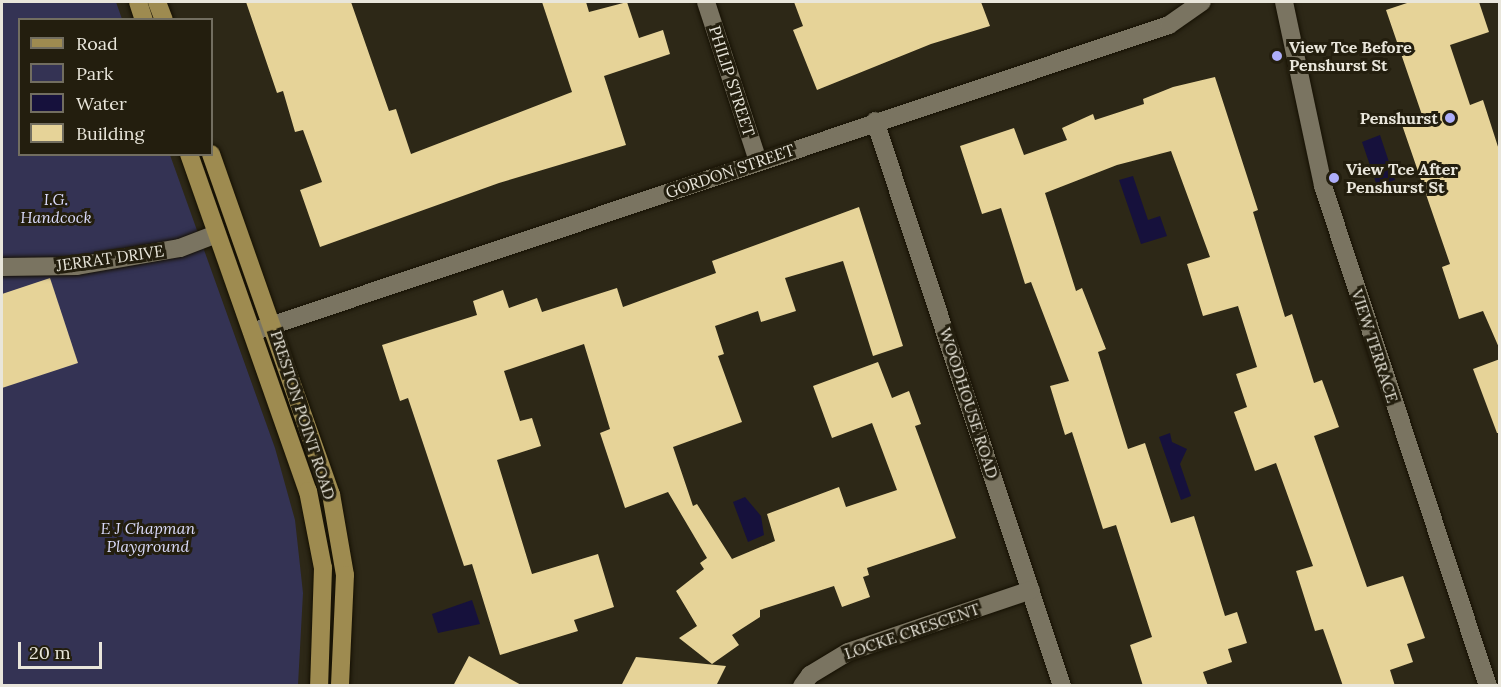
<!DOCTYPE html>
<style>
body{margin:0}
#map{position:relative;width:1501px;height:687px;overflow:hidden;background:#2d2817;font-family:Lora,serif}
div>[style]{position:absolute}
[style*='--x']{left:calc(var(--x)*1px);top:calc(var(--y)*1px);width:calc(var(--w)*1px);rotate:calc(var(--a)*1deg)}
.green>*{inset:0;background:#343354}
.water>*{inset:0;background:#16113c}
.building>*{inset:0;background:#e6d398}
.roads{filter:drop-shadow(0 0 2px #151003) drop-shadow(0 0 2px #151003)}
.minor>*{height:18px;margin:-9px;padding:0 9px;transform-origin:9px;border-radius:9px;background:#7a7461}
.major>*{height:18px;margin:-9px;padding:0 9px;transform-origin:9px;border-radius:9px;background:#9e8b50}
.dots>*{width:16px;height:16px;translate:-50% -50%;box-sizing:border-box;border:3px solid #231e0e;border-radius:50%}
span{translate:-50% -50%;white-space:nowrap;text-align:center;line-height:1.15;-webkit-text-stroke:6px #231e0e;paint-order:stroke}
.poi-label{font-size:16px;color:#e9e6db;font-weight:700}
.left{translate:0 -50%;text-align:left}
.right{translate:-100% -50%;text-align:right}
.street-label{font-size:16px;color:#e9e6db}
.park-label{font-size:16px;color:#dadbfb;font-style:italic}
.frame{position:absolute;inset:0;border:3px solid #e9e6db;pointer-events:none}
.legend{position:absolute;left:18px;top:18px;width:195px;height:138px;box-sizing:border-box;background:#231e0e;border:2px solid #726e60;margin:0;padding:8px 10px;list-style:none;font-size:18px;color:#e9e6db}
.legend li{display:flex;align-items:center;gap:12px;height:30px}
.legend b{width:30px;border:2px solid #726e60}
.scale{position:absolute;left:18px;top:642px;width:84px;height:27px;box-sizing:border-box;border:3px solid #e9e6db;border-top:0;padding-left:8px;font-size:18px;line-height:21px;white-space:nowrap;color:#e9e6db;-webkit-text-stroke:4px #231e0e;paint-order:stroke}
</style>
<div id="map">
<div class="green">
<div style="clip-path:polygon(2px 2px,116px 2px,122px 19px,20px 20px,20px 154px,170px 155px,275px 448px,295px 520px,303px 593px,298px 685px,2px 685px)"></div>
</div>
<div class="water">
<div style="clip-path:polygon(1380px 135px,1395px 180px,1377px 186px,1362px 142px)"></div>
<div style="clip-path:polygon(1133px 176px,1148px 220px,1160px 216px,1167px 236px,1141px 244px,1119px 180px)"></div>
<div style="clip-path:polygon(1170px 433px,1172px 442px,1187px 449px,1180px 464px,1191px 496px,1181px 500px,1159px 437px)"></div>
<div style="clip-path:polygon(745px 497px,761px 516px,764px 535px,748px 542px,733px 502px)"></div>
<div style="clip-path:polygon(472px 600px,480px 624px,438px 633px,432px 614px)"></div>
</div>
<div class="building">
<div style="clip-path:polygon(246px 2px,351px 2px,389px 111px,396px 109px,411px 154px,572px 92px,542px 2px,586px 2px,589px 12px,627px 2px,639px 38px,663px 30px,670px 54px,604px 76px,626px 145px,499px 183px,320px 247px,300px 190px,322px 182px,303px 130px,295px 132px,283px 91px,277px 93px)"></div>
<div style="clip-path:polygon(794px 2px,981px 2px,990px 26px,931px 44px,817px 90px,793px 30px,803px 26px)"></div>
<div style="clip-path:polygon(1410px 2px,1479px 2px,1489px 32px,1450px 45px,1470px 105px,1483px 100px,1500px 153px,1500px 350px,1483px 311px,1459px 319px,1442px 267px,1450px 264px,1401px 122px,1422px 115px,1386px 10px)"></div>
<div style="clip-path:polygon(1215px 77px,1258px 210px,1253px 212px,1285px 317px,1292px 314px,1314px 383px,1322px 380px,1339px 427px,1314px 436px,1367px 587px,1403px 576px,1425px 638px,1407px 644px,1413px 662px,1390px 670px,1395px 686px,1343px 686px,1323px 629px,1315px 631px,1296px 571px,1313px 566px,1276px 463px,1255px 471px,1234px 412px,1247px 407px,1236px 374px,1257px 367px,1238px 306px,1203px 316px,1187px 264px,1210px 257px,1171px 151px,1117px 165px,1045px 193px,1076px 291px,1082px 288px,1106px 349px,1098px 352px,1128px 449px,1145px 443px,1171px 523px,1194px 516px,1225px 616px,1237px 612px,1247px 643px,1228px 649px,1232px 662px,1203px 672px,1208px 686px,1143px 686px,1130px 645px,1152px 637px,1116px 525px,1103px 529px,1072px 432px,1065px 435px,1050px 386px,1069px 381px,1031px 282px,1025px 284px,1001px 208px,982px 214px,960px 146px,1014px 128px,1024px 155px,1067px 140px,1062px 128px,1093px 114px,1095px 120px,1144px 104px,1143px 99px,1173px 87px)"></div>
<div style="clip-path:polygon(859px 207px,903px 346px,873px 356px,843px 261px,785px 278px,796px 311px,761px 322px,758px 311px,715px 326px,724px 354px,718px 356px,742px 422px,673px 447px,693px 506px,697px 504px,732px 559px,775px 541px,767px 514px,839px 487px,846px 507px,897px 490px,872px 423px,832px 438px,813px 386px,878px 362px,892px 398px,909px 391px,921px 424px,915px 426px,956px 538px,867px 568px,869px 575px,863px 577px,870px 597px,842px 607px,834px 586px,760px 610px,760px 617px,732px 635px,739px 645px,712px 664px,679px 638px,697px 626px,676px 591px,704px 569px,700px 563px,707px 558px,668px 492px,625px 508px,600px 433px,610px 429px,584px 344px,504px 371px,520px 421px,532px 418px,541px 446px,497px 460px,532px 574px,598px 554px,614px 607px,574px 620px,578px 631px,500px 655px,472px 564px,464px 566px,408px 398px,400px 401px,382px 345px,477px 315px,473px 301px,503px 290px,509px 308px,537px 298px,542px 312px,617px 288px,623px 307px,716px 273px,712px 261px)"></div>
<div style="clip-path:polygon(50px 278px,78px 363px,2px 388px,2px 294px)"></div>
<div style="clip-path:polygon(1500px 359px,1500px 433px,1497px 433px,1473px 369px)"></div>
<div style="clip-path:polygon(469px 656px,523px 686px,453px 686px)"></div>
<div style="clip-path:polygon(636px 657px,726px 666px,716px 686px,621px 686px)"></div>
</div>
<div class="roads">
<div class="minor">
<div style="--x:706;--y:2;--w:167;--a:71.9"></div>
<div style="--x:1284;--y:2;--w:188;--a:78"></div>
<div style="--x:1323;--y:186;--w:527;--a:71.74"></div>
<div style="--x:875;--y:121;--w:595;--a:71.69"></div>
<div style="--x:2;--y:267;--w:75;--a:-0.8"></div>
<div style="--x:77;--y:266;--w:105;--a:-9.9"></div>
<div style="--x:180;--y:248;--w:39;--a:-21"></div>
<div style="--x:252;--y:332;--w:967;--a:-18.51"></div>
<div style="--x:1169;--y:25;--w:40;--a:-34.9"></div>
<div style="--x:802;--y:686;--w:14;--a:-54"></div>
<div style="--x:810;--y:675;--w:44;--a:-31.2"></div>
<div style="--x:848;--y:652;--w:193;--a:-18.7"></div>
</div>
<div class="major">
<div style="--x:138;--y:2;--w:19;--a:72"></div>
<div style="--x:157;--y:2;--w:19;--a:69"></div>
<div style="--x:189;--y:154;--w:357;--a:70.6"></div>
<div style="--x:308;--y:491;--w:78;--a:79"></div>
<div style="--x:323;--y:568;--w:118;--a:91.9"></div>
<div style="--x:211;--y:154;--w:361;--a:70.6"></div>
<div style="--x:331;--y:494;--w:82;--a:80.2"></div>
<div style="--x:345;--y:575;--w:111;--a:92.6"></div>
</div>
</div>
<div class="dots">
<div style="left:1277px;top:56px;background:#aeaefa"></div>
<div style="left:1450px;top:118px;background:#aeaefa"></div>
<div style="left:1334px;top:178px;background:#aeaefa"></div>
</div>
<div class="poi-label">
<span class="left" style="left:1289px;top:56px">View Tce Before<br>Penshurst St</span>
<span class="right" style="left:1438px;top:118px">Penshurst</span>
<span class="left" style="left:1346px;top:178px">View Tce After<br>Penshurst St</span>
</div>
<div class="street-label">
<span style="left:732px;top:81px;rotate:72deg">PHILIP STREET</span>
<span style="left:730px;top:171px;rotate:-19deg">GORDON STREET</span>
<span style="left:110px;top:258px;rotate:-8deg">JERRAT DRIVE</span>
<span style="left:1375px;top:346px;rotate:72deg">VIEW TERRACE</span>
<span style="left:969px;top:403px;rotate:72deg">WOODHOUSE ROAD</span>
<span style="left:303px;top:415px;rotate:72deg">PRESTON POINT ROAD</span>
<span style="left:912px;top:631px;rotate:-19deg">LOCKE CRESCENT</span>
</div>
<div class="park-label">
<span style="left:56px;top:208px">I.G.<br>Handcock</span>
<span style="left:148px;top:537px">E J Chapman<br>Playground</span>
</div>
<div class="frame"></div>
<ul class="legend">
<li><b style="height:8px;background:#9e8b50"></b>Road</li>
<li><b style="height:16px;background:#343354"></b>Park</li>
<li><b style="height:16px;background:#16113c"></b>Water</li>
<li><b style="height:16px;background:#e6d398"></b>Building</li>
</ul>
<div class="scale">20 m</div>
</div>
